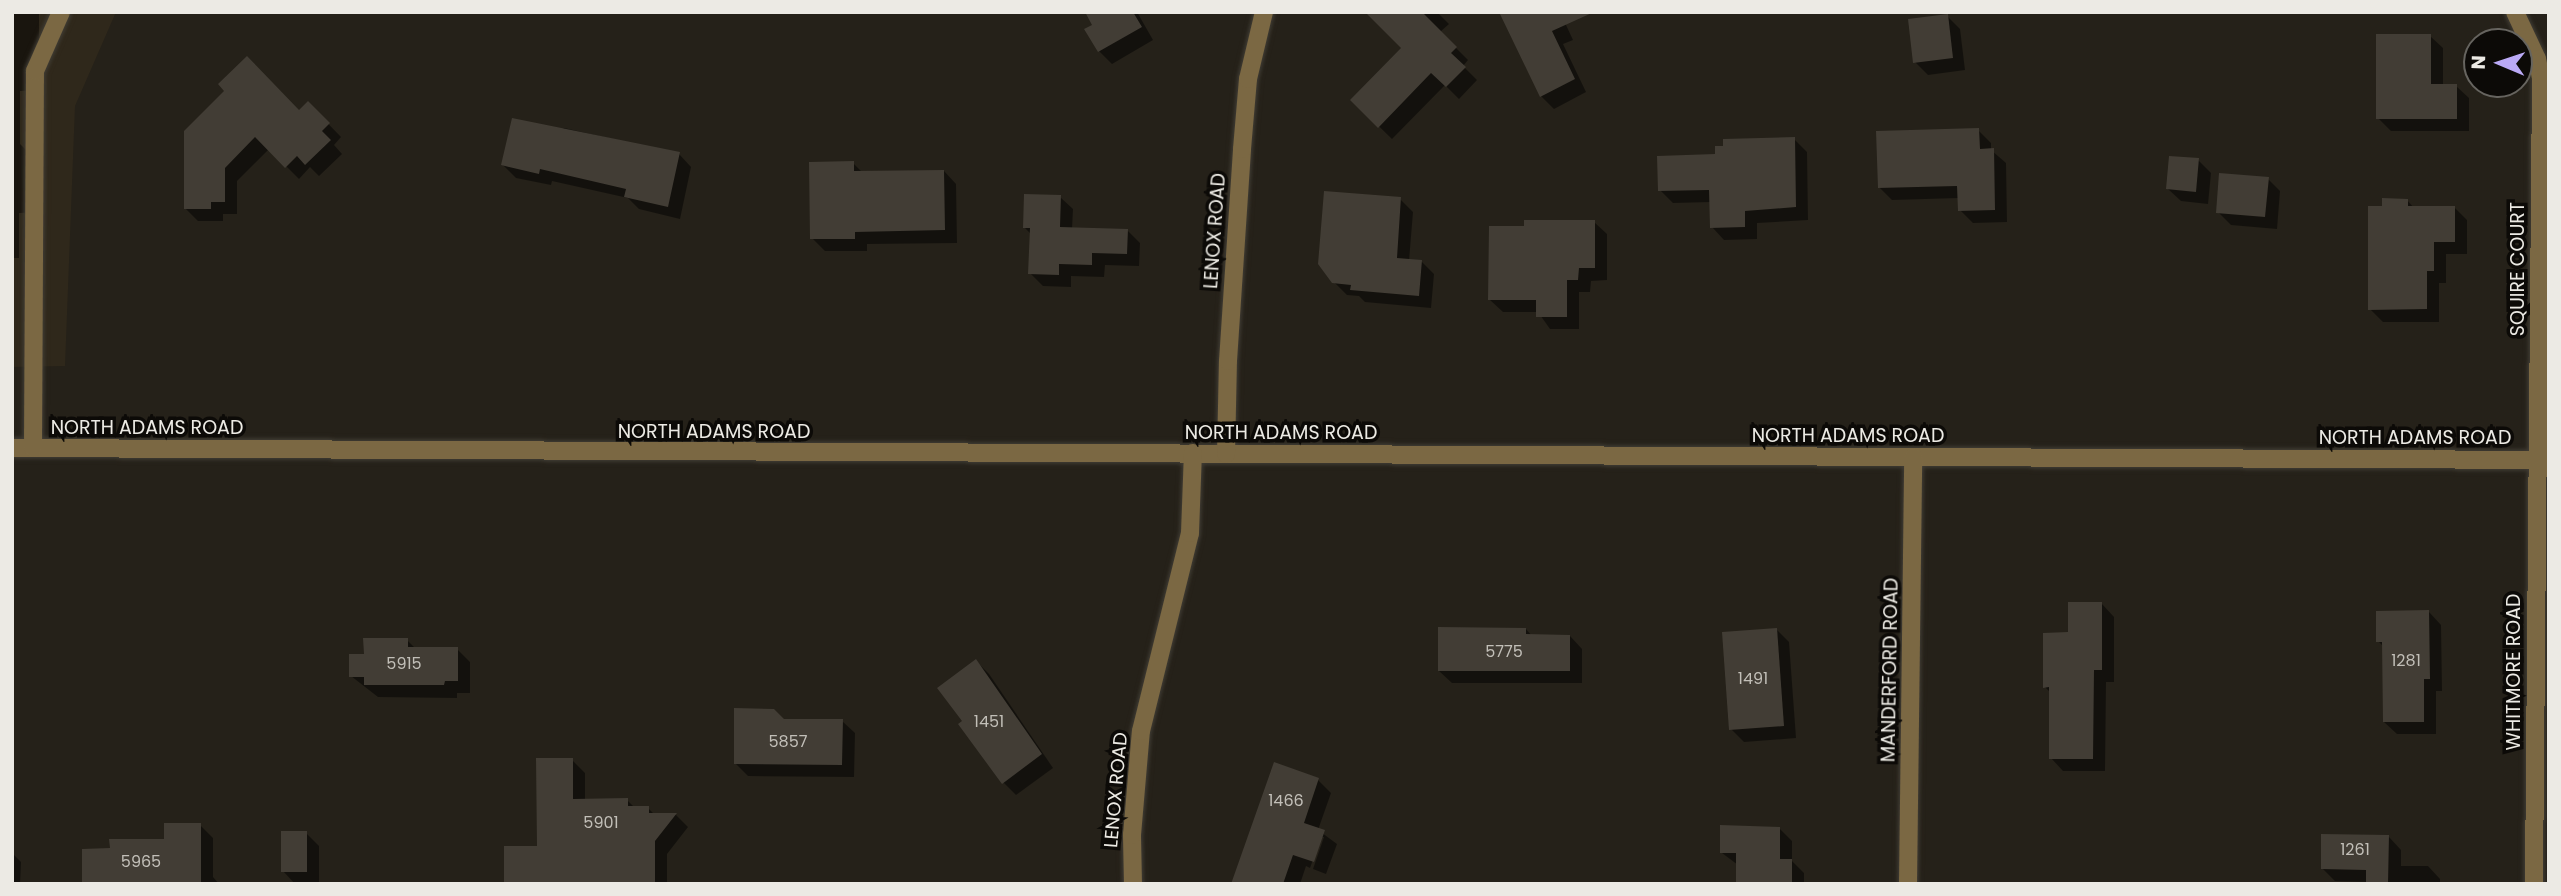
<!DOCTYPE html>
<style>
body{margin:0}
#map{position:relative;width:2561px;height:896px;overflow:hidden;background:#252119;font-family:Poppins,sans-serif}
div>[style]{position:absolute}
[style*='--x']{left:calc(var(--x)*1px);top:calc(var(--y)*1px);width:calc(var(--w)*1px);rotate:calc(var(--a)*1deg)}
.built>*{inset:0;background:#2f281b}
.shadow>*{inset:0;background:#0007}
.building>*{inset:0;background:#423d35}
.roads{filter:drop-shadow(0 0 2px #413d35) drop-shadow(0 0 2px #413d35)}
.minor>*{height:18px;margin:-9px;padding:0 9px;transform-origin:9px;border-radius:9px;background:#7b6843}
span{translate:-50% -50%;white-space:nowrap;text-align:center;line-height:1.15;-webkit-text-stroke:7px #0c0a07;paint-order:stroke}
.number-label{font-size:16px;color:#c2bfb8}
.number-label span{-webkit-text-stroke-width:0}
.street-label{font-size:19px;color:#eceae4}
.frame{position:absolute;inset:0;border:14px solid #eceae4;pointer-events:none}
.north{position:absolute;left:2463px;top:28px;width:70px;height:70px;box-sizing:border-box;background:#0c0a07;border:2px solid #66645f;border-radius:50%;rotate:272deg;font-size:19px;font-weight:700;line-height:28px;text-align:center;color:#eceae4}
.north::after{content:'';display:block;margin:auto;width:24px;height:32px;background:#bbaaf6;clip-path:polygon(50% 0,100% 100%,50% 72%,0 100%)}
</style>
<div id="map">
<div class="built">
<div style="clip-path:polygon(12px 12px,116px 12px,75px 106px,65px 366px,12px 367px)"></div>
</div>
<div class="shadow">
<div style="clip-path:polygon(12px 12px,39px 12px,39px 90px,20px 91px,20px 144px,39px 163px,39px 212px,19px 213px,19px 258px,12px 258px)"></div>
<div style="clip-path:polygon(1097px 12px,1137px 12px,1153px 40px,1112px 64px,1099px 51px,1087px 30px,1112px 16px)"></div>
<div style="clip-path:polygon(1367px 12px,1437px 12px,1449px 24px,1440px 32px,1468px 60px,1463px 66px,1477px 80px,1459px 99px,1445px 85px,1392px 139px,1352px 100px,1403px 48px)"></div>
<div style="clip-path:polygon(1500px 12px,1560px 12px,1573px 40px,1563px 44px,1586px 92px,1554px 109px,1541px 96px)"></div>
<div style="clip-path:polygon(1947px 16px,1960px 29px,1965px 70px,1928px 75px,1915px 62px)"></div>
<div style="clip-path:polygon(2430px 36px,2443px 48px,2443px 86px,2456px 86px,2469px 98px,2469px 131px,2391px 131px,2378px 118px)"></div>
<div style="clip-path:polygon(308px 103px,341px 137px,334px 145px,342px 154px,319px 176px,310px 167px,299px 179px,269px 149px,237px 181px,237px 214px,223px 214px,223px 221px,198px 221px,185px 208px,185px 131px,300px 112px)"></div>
<div style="clip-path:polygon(564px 128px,679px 154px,691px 167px,680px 219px,639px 209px,628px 198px,552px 181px,551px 185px,516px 178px,503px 165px)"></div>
<div style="clip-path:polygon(1978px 130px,1991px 143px,1991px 150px,2006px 163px,2007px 222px,1973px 223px,1960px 210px,1959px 198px,1892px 200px,1879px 187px)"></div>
<div style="clip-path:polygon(1794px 139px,1807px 152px,1808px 220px,1757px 223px,1757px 239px,1724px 240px,1712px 227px,1711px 202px,1673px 203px,1660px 190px,1717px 156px)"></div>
<div style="clip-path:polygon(2198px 160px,2211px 173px,2208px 204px,2181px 201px,2168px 189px)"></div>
<div style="clip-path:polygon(853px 163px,863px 173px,944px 171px,956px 184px,957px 243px,867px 244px,867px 251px,825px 251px,812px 238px)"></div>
<div style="clip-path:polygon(2268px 179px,2280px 191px,2277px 229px,2231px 225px,2218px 212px)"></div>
<div style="clip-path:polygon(1060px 197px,1073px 209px,1072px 229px,1127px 230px,1140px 243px,1139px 266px,1105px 265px,1104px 277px,1071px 276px,1071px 287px,1043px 286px,1030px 273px,1031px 234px,1025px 228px)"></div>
<div style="clip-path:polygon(1400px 199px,1413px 212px,1409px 261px,1422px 262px,1434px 274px,1431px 308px,1365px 302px,1359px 296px,1347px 295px,1334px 282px)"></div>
<div style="clip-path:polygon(2407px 200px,2414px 208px,2454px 207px,2467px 220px,2467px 254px,2446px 254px,2446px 283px,2439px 283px,2439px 322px,2383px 322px,2370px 309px,2383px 207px)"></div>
<div style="clip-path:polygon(1594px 222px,1607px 234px,1607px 280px,1591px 281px,1590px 292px,1579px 292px,1579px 329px,1550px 329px,1538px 312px,1503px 312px,1490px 300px,1526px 228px)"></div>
<div style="clip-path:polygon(2102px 604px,2114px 617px,2114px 682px,2106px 682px,2105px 771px,2063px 771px,2051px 758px,2051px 693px,2045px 687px,2069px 634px)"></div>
<div style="clip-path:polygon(2429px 612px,2441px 625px,2442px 691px,2436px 691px,2436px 734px,2397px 734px,2384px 722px,2384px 647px,2378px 641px)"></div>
<div style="clip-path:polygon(1526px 629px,1532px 636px,1570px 636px,1582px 649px,1582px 683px,1452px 683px,1439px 671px)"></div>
<div style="clip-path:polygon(1776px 629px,1789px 642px,1796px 738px,1744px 742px,1731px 729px)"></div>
<div style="clip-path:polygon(407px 640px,416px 649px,457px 649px,470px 662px,470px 693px,457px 693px,457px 698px,378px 697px,351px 676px)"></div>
<div style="clip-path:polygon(976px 661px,989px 674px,1053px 768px,1016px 795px,1003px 782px,964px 722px)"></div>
<div style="clip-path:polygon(783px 720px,842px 721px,855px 733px,854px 777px,748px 776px,736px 764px)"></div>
<div style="clip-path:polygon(572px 760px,585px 773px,585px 800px,627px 800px,635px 808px,648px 808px,655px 815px,676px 815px,688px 827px,667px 854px,667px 884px,506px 884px,538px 848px)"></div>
<div style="clip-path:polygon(1275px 764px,1318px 780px,1331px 793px,1318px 830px,1337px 844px,1326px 874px,1313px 869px,1324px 837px,1321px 837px,1310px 868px,1306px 866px,1300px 884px,1239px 884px)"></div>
<div style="clip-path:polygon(200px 825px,213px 838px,213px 877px,219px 884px,84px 884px,111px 850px,166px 841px)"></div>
<div style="clip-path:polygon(1779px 828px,1792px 841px,1792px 861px,1804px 873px,1804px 884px,1738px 884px,1738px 865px,1722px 853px)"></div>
<div style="clip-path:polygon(306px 833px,319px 846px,319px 884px,295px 884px,283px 871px)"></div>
<div style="clip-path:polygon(2389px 837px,2401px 850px,2401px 866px,2428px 866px,2440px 879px,2440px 884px,2335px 881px,2322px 868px)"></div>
<div style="clip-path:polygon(12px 853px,21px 862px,20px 884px,12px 884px)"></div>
</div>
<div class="building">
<div style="clip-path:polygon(1085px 12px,1133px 12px,1142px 27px,1098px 52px,1084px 29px,1092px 25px)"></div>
<div style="clip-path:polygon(1365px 12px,1422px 12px,1457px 47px,1451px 53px,1466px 67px,1446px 87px,1431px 73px,1378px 128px,1350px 100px,1401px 48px)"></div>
<div style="clip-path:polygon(1499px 12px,1594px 12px,1552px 31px,1575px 79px,1540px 97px)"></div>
<div style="clip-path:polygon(1948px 14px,1953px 58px,1913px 63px,1908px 19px)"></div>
<div style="clip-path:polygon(2376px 34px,2431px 34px,2431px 84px,2457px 84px,2457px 119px,2376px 119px)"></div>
<div style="clip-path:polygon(247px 56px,299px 110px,308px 101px,330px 123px,322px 131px,331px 140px,305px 165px,297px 156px,285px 168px,255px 137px,225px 168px,225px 202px,211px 202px,211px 209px,184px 209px,184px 131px,224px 91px,218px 84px)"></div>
<div style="clip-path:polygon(512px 118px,680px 152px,668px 207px,624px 197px,626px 189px,540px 169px,539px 174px,501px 165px)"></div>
<div style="clip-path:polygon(1979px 128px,1980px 149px,1994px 148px,1995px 210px,1958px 211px,1957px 186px,1878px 188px,1876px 131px)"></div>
<div style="clip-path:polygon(1795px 137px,1796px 207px,1745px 211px,1745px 227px,1710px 228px,1709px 190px,1658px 191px,1657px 156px,1715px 154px,1715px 146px,1723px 146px,1723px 139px)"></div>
<div style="clip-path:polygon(2169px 156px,2199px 158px,2196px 192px,2166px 189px)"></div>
<div style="clip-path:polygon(854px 161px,854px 171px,944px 170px,945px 230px,855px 232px,855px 239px,810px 239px,809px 162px)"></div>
<div style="clip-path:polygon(2219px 173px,2269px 177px,2265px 217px,2216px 213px)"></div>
<div style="clip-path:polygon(1324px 191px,1401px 197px,1397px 258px,1422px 260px,1419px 296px,1350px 290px,1351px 285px,1332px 283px,1318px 264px)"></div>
<div style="clip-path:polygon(1024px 194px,1061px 195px,1060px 227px,1128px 229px,1127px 254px,1092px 253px,1092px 265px,1059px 264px,1059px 275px,1028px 274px,1030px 228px,1023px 228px)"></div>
<div style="clip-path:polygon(2382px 198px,2408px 199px,2408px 206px,2455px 206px,2455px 242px,2434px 242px,2434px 271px,2427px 271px,2427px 309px,2368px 310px,2368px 206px,2382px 206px)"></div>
<div style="clip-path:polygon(1524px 220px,1595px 220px,1595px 268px,1579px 268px,1578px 280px,1567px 280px,1567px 317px,1536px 317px,1536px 300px,1488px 300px,1489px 226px,1524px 226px)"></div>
<div style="clip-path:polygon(2068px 602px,2102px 602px,2102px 670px,2094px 670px,2093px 759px,2049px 759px,2049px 687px,2043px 688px,2043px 633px,2068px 632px)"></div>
<div style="clip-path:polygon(2429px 610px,2430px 679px,2424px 679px,2424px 722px,2383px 722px,2382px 642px,2376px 642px,2376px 611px)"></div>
<div style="clip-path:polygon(1438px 627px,1526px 628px,1526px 634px,1570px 635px,1570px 671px,1438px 671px)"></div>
<div style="clip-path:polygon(1777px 628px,1784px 726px,1729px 730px,1722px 632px)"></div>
<div style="clip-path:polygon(363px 638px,408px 638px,408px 647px,458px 647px,458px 681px,445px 681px,444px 685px,364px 685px,364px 677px,349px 677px,349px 654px,364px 654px)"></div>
<div style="clip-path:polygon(976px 659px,1042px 754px,1002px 784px,958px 724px,962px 721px,937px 688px)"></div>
<div style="clip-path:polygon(734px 708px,774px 709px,784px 719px,843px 719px,842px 765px,734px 764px)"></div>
<div style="clip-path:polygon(536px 758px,573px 758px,573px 799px,628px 798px,628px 806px,649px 806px,649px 813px,677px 813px,655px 841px,655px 883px,504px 884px,504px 846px,537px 846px)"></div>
<div style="clip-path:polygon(1274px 762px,1319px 778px,1304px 823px,1325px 830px,1314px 862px,1293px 855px,1283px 884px,1231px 884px)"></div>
<div style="clip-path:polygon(164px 823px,201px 823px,201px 884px,82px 884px,82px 849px,110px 848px,109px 839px,164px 839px)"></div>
<div style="clip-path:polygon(1720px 825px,1780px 827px,1780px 859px,1792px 859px,1792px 884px,1736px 884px,1736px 853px,1720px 853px)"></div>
<div style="clip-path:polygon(281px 831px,307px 831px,307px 872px,281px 872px)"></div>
<div style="clip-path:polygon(2321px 834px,2389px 835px,2388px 884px,2366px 884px,2366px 870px,2321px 869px)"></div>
</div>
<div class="roads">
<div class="minor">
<div style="--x:2515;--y:12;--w:52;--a:64.9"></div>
<div style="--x:2537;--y:59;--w:19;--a:78"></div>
<div style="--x:2541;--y:78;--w:806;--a:90.5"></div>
<div style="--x:12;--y:448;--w:2537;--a:0.27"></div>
<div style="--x:33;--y:448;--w:377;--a:-89.7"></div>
<div style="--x:35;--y:71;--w:64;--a:-66.2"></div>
<div style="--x:1226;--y:454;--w:93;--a:-88.8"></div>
<div style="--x:1228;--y:361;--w:212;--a:-86.2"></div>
<div style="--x:1242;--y:149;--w:70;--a:-85.1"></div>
<div style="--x:1248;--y:79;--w:69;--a:-76.6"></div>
<div style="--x:1133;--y:884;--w:49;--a:-91.2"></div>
<div style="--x:1132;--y:835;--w:104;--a:-85.1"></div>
<div style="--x:1141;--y:731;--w:204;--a:-76.1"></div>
<div style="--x:1190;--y:533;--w:80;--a:-87.9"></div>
<div style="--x:1908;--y:884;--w:427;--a:-89.3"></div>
</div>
</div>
<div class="number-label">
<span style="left:1504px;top:652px">5775</span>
<span style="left:2406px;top:661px">1281</span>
<span style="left:404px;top:664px">5915</span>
<span style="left:1753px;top:679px">1491</span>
<span style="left:989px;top:722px">1451</span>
<span style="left:788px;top:742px">5857</span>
<span style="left:1286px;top:801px">1466</span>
<span style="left:601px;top:823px">5901</span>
<span style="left:2355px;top:850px">1261</span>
<span style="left:141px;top:862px">5965</span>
</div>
<div class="street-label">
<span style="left:1215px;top:231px;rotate:-86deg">LENOX ROAD</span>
<span style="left:2518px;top:269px;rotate:-90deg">SQUIRE COURT</span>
<span style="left:147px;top:428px">NORTH ADAMS ROAD</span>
<span style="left:714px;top:432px">NORTH ADAMS ROAD</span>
<span style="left:1281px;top:433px">NORTH ADAMS ROAD</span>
<span style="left:1848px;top:436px">NORTH ADAMS ROAD</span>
<span style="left:2415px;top:438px">NORTH ADAMS ROAD</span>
<span style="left:1890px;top:670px;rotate:-89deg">MANDERFORD ROAD</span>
<span style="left:2514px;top:672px;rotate:-90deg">WHITMORE ROAD</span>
<span style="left:1116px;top:790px;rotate:-85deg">LENOX ROAD</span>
</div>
<div class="frame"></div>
<div class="north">N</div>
</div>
